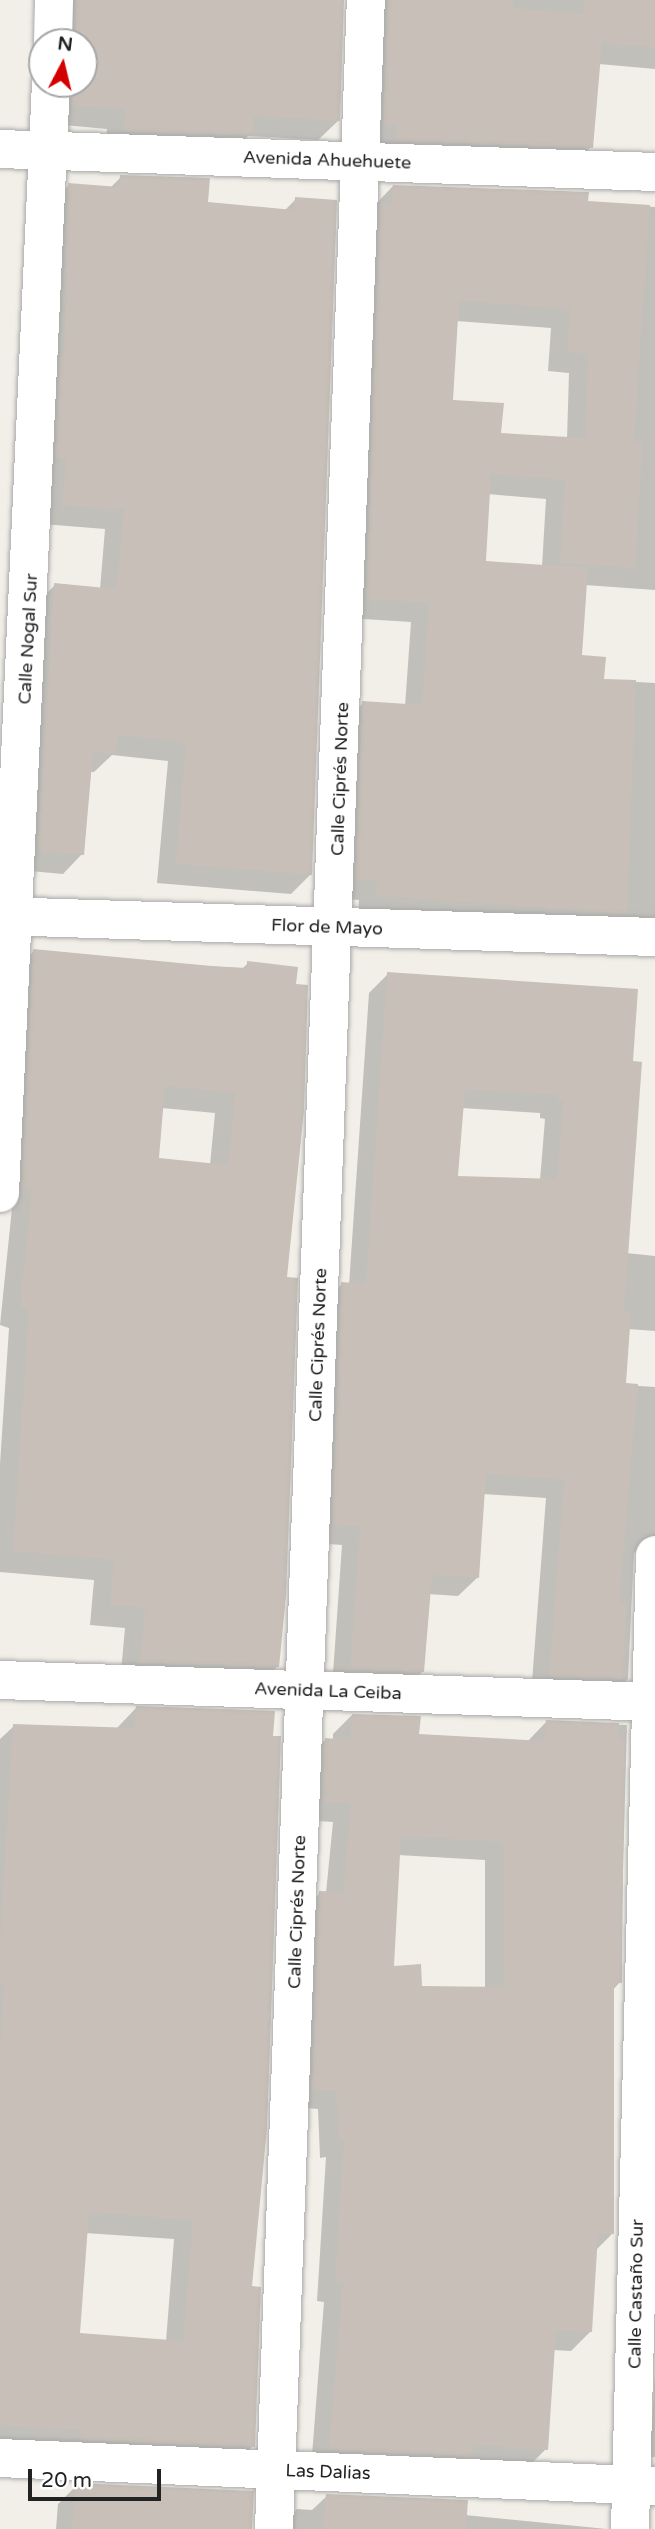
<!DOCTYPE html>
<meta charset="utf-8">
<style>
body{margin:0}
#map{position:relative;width:655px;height:2529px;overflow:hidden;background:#f2efe9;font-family:"Varela Round",sans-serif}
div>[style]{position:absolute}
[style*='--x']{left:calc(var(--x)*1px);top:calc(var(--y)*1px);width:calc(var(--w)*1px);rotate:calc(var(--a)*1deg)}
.shadow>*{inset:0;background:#0003}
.building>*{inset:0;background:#c7bfb8}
.roads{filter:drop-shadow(0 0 2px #a9a9a9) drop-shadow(0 0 2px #a9a9a9)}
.minor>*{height:38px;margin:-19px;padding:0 19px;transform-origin:19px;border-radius:19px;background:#fff}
span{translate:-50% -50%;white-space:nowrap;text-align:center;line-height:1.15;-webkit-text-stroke:5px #fff;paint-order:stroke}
.street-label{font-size:18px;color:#222}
.north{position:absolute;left:28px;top:28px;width:70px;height:70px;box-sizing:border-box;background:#fff;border:2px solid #a7a7a7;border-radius:50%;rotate:7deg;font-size:19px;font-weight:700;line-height:28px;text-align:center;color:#222}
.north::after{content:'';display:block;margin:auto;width:24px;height:32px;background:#d40000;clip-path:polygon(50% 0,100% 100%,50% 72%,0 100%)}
.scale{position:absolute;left:28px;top:2469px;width:133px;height:32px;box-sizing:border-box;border:4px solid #222;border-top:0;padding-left:9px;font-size:21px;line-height:24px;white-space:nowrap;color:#222;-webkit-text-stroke:5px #fff;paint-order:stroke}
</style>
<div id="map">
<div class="shadow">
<div style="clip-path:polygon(56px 0,342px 0,338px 121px,318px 140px,248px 136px,231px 153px,105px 151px,107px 129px,53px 124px,48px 84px,84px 84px,84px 42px,56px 42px)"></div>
<div style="clip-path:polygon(354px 0,655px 0,655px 69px,599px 64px,591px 147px,571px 167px,377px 160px)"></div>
<div style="clip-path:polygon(121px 177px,206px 204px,284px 211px,296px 199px,311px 874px,291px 894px,157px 883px,168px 761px,112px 755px,94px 772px,89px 772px,82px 854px,63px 874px,19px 870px,36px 604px,55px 585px,100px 589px,105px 529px,43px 524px,50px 204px,69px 185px,110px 188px)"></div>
<div style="clip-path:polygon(evenodd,393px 186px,655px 207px,655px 590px,585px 585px,580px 656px,602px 680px,655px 683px,655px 923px,358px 915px,359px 900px,337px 898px,344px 723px,363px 703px,405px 706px,411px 622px,347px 618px,374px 206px,393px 186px,456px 321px,551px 328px,548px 371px,569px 373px,567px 439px,500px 434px,451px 401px,456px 321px,393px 186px,488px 494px,546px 499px,542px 566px,484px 562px,488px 494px)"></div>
<div style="clip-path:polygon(evenodd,34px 951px,242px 969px,248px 963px,285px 1278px,277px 1667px,257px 1687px,120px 1683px,125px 1628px,90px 1625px,94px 1580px,0 1572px,0 1464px,9px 1328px,0 1325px,12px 1208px,2px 1207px,13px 971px,34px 951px,162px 1108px,215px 1113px,210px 1165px,157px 1160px,162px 1108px)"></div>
<div style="clip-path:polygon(evenodd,388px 974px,631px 1063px,626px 1253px,655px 1256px,655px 1331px,628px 1329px,624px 1385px,655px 1387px,655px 1563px,634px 1552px,628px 1679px,609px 1697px,531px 1695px,546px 1498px,483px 1494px,477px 1578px,458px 1596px,428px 1594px,422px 1672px,403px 1690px,332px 1688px,342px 1545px,314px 1543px,323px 1303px,342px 1284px,349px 1285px,369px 993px,388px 974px,461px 1108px,540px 1113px,540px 1118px,545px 1119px,540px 1180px,456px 1177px,461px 1108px)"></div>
<div style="clip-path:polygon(evenodd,136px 1708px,250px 2288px,253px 2446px,234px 2466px,0 2445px,0 1739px,14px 1726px,117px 1728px,136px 1708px,85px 2233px,174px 2239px,166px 2341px,78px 2335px,85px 2233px)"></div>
<div style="clip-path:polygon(evenodd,352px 1715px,417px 1735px,527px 1742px,546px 1722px,627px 1725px,620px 1982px,612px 1991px,612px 2234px,595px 2251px,590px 2332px,571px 2351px,553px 2350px,546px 2449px,527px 2468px,311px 2468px,324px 2302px,317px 2301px,326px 2157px,320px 2158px,318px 2109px,294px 2107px,301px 1912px,320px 1893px,326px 1893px,333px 1822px,304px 1820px,306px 1759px,325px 1740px,333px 1741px,333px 1734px,352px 1715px,398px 1855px,485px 1860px,485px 1988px,420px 1988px,392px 1968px,398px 1855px)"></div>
<div style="clip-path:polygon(655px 2374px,655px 2457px,650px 2457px)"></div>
<div style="clip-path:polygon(77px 2485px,252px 2492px,252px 2529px,56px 2529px,58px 2504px)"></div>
<div style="clip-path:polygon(327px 2496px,465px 2515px,607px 2529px,278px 2529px,297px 2509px,312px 2510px)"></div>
</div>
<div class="building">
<div style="clip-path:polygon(76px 0,344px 0,340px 121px,254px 116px,253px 134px,124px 131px,126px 109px,72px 105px,73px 84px,84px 84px,84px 42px,75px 42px)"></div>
<div style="clip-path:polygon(388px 0,514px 0,513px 8px,583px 14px,584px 0,655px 0,655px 48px,602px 43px,593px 148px,396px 141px,397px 125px,383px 124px)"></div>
<div style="clip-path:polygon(120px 175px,210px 178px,208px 202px,294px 210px,295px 197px,337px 200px,312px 875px,176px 864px,186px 742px,118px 735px,115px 754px,93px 752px,84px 855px,38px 851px,54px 583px,116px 589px,124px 510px,62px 505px,66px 458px,56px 458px,60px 357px,64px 357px,68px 183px,119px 187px)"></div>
<div style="clip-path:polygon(evenodd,393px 185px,589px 192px,588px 201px,650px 205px,634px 441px,643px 442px,635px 568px,560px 563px,565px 480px,491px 474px,486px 561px,588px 568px,582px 655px,606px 657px,604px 679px,636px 680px,627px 914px,376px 896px,377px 881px,356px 879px,362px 701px,422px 705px,429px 603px,366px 599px,380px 204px,391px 205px,393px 185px,459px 301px,570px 309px,567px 352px,588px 354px,585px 438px,501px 433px,504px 403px,453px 400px,459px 301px)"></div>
<div style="clip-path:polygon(evenodd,33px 949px,211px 966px,247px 968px,247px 961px,298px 967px,296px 984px,308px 985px,304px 1110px,287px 1277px,298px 1278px,286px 1596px,279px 1667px,140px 1663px,145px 1608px,110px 1605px,114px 1560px,13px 1551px,29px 1308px,20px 1307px,32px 1188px,22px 1187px,33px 949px,165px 1086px,235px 1093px,228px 1165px,159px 1158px,165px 1086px)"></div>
<div style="clip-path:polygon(evenodd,387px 972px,638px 989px,633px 1061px,642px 1062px,624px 1312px,631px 1313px,626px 1383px,638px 1384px,619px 1602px,627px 1603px,622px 1679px,549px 1677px,564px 1480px,486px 1474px,479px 1578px,432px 1575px,424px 1672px,350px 1670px,360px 1527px,332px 1525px,341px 1282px,366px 1284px,387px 972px,465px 1089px,558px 1095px,558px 1100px,563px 1100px,557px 1179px,458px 1176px,465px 1089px)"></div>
<div style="clip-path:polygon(evenodd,136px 1706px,275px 1711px,273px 1736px,281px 1736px,267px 2128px,252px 2286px,261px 2287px,255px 2447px,80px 2440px,80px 2431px,0 2425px,0 2048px,4px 1985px,0 1984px,0 1938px,13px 1724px,134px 1728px,136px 1706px,89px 2212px,193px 2220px,183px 2341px,80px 2333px,89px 2212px)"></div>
<div style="clip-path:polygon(evenodd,352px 1714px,421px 1716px,419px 1734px,544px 1741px,546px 1720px,619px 1723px,618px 1739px,624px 1739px,622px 1983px,614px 1983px,614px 2234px,598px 2234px,592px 2332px,556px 2330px,548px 2450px,472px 2445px,471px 2456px,329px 2450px,343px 2284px,335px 2283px,344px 2139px,339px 2139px,336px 2091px,312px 2089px,319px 1891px,343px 1892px,351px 1803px,322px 1802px,325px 1738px,350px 1740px,352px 1714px,401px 1836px,503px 1842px,504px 1987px,422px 1986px,421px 1964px,394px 1966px,401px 1836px)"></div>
<div style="clip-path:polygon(76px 2483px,254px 2491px,252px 2529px,72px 2529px)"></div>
<div style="clip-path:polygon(326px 2494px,468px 2500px,466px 2529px,323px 2529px)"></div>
</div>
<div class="roads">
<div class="minor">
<div style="--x:53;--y:42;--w:42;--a:-88.6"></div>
<div style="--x:0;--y:149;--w:655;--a:2.01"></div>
<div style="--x:0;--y:916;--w:655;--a:1.84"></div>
<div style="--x:0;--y:1193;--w:1110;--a:-87.37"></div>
<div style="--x:0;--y:1680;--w:655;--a:1.92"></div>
<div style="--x:0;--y:2458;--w:656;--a:2.45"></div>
<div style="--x:274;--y:2529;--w:2531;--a:-87.92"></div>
<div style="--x:630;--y:2529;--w:974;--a:-88.53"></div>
</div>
</div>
<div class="street-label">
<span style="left:327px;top:160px;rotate:2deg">Avenida Ahuehuete</span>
<span style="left:28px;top:639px;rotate:-87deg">Calle Nogal Sur</span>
<span style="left:340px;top:779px;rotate:-88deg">Calle Ciprés Norte</span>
<span style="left:327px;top:927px;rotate:2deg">Flor de Mayo</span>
<span style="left:318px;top:1345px;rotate:-88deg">Calle Ciprés Norte</span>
<span style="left:328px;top:1691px;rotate:2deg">Avenida La Ceiba</span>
<span style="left:297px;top:1912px;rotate:-88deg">Calle Ciprés Norte</span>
<span style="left:636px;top:2294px;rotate:-89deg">Calle Castaño Sur</span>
<span style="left:328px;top:2472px;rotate:2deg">Las Dalias</span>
</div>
<div class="north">N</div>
<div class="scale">20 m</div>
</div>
